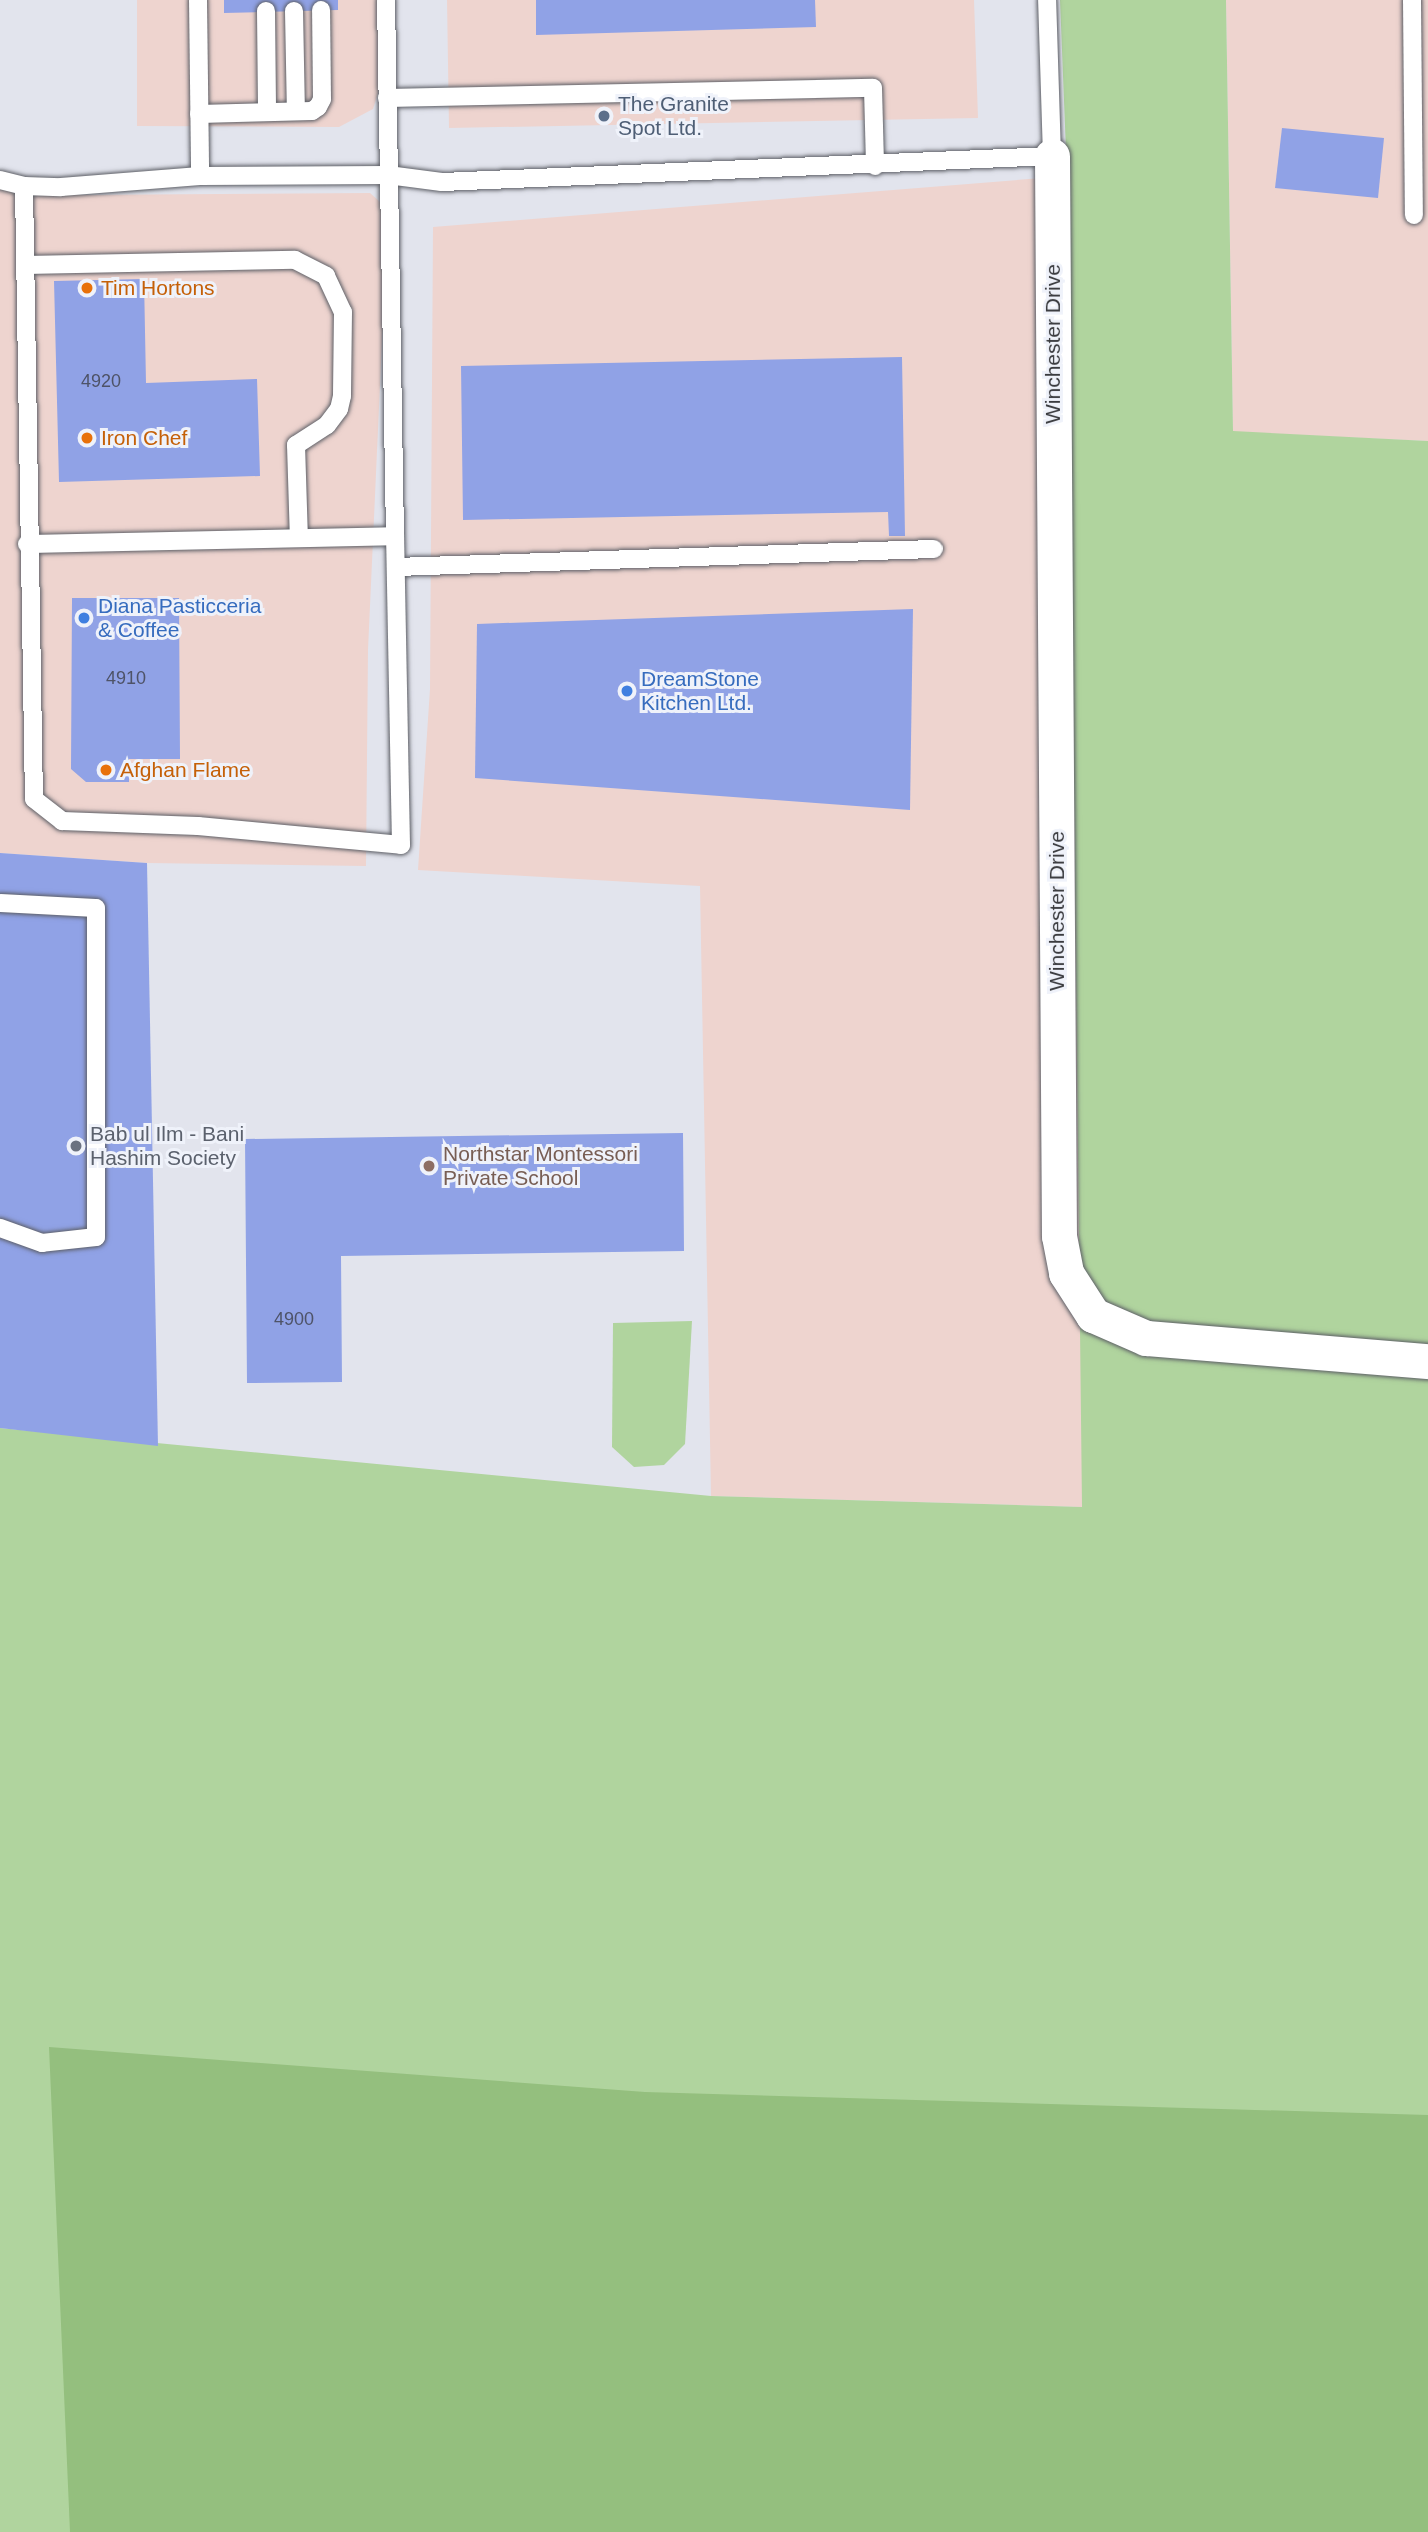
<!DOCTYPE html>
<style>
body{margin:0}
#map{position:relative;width:1428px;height:2532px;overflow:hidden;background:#e2e4ed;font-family:Arial,sans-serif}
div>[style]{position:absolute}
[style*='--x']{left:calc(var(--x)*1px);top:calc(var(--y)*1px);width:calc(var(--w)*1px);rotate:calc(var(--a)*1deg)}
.commercial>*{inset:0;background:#eed4cf}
.green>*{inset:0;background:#b0d49e}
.forest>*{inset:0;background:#94bf7e}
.building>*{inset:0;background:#90a2e6}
.roads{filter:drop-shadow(0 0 2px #5d5f66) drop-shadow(0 0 2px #5d5f66)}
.lane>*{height:18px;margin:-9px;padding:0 9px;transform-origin:9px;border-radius:9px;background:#fff}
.street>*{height:35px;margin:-17.5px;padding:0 17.5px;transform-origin:17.5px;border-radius:17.5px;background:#fff}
.dots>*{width:19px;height:19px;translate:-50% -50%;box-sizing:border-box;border:4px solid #eff2fa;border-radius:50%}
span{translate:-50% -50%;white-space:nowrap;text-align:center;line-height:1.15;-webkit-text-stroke:6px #eff2fa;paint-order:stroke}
.number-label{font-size:18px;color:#4e5367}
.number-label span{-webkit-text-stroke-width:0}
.service-label{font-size:21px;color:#4e5e75}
.left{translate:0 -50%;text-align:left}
.food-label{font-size:21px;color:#c56008}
.street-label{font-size:21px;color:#38393d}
.shop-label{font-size:21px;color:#366cbe}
.worship-label{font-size:21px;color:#5b616d}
.education-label{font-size:21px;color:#785e54}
</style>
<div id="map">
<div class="commercial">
<div style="clip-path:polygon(137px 0,382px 0,383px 77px,373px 109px,339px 127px,137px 126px)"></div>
<div style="clip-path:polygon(447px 0,974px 0,978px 118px,449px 128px)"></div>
<div style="clip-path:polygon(1226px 0,1428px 0,1428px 441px,1233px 432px)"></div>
<div style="clip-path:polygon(1067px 176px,1090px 898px,1082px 1507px,711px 1496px,700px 886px,418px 870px,430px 689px,433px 227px)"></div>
<div style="clip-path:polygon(0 187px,76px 195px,370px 193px,388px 209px,368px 650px,366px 866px,147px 863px,0 853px)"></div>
</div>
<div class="green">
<div style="clip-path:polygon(1060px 0,1226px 0,1233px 431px,1428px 441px,1428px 2532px,0 2532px,0 1428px,711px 1496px,1082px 1507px,1067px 176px)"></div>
<div style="clip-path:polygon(692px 1321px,685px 1444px,664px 1465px,634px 1467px,612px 1447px,613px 1323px)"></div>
</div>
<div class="forest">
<div style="clip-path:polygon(49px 2047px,645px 2092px,1428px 2115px,1428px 2532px,70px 2532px)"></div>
</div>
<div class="building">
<div style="clip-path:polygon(224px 0,338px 0,338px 10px,224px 13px)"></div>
<div style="clip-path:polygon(536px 0,815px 0,816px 27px,536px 35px)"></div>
<div style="clip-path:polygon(1282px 128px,1384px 138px,1378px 198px,1275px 188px)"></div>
<div style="clip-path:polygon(144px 279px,146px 383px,257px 379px,260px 476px,59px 482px,54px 281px)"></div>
<div style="clip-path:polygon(902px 357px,905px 536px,889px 536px,888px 512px,463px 520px,461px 366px)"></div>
<div style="clip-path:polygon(72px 598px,179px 598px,180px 759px,129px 759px,129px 782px,86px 782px,71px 769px)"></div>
<div style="clip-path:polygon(913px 609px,910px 810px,475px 778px,477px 624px)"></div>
<div style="clip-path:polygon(0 853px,147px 863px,158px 1446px,0 1428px)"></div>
<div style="clip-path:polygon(683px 1133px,684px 1251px,341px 1256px,342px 1382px,247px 1383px,245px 1139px)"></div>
</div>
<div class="roads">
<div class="lane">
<div style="--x:198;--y:0;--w:176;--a:89.3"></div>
<div style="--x:1412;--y:0;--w:215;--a:89.5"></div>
<div style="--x:266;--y:11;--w:101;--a:89.4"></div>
<div style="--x:294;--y:11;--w:100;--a:88.9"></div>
<div style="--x:387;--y:98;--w:486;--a:-1.2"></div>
<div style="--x:873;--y:88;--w:78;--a:88.5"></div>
<div style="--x:199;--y:114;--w:113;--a:-1.5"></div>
<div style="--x:312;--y:111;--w:7;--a:-34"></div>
<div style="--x:318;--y:107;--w:9;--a:-63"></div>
<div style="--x:322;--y:99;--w:89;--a:-90.6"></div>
<div style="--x:0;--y:180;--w:25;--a:14"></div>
<div style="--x:24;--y:186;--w:37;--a:2"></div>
<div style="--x:61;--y:187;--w:139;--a:-4.5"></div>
<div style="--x:200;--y:176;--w:188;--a:-0.3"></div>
<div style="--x:388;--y:175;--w:54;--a:7.4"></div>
<div style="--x:442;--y:182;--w:611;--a:-2.44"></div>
<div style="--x:1052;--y:156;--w:156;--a:-91.8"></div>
<div style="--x:24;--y:186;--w:613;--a:89.07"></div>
<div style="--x:34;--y:799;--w:36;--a:38"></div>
<div style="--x:62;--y:821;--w:136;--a:2.1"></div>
<div style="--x:198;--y:826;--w:204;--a:5.3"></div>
<div style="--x:401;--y:845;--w:309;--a:-91.1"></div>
<div style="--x:25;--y:265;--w:270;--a:-1.1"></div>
<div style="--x:295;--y:260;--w:35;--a:27"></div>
<div style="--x:326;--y:276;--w:40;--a:65"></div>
<div style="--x:343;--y:312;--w:84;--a:90.7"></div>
<div style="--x:342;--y:396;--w:13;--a:103"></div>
<div style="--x:339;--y:409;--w:20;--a:127"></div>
<div style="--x:327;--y:425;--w:37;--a:147"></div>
<div style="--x:296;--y:445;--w:93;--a:88.2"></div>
<div style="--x:27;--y:544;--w:368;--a:-1.2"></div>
<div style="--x:395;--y:536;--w:536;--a:-90.96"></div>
<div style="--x:396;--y:567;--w:538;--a:-1.92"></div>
<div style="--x:0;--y:903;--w:96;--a:3"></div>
<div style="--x:96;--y:908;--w:329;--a:90"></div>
<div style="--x:96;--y:1237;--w:54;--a:173.7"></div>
<div style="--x:42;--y:1243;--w:45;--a:-160.3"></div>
</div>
<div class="street">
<div style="--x:1052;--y:156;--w:1080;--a:89.63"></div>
<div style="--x:1059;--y:1236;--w:38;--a:79"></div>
<div style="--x:1066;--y:1273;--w:50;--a:57.3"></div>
<div style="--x:1093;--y:1315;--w:58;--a:23.5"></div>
<div style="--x:1146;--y:1338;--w:283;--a:4.7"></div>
</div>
</div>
<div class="dots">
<div style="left:604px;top:116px;background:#5c6f8a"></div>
<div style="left:87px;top:288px;background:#e8710a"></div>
<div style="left:87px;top:438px;background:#e8710a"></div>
<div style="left:84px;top:618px;background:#3f7fe0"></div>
<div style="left:627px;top:691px;background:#3f7fe0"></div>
<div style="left:106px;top:770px;background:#e8710a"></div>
<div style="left:76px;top:1146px;background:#6b7280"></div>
<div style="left:429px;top:1166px;background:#8d6e63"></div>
</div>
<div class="number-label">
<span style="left:101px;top:381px">4920</span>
<span style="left:126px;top:678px">4910</span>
<span style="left:294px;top:1319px">4900</span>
</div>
<div class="service-label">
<span class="left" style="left:618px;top:116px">The Granite<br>Spot Ltd.</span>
</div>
<div class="food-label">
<span class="left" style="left:101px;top:288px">Tim Hortons</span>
<span class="left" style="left:101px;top:438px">Iron Chef</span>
<span class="left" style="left:120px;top:770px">Afghan Flame</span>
</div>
<div class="street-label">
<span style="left:1053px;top:344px;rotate:-90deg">Winchester Drive</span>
<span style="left:1057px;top:911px;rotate:-90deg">Winchester Drive</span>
</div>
<div class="shop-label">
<span class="left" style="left:98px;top:618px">Diana Pasticceria<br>&amp; Coffee</span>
<span class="left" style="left:641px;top:691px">DreamStone<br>Kitchen Ltd.</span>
</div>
<div class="worship-label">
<span class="left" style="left:90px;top:1146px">Bab ul Ilm - Bani<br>Hashim Society</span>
</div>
<div class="education-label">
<span class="left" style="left:443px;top:1166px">Northstar Montessori<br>Private School</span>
</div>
</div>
